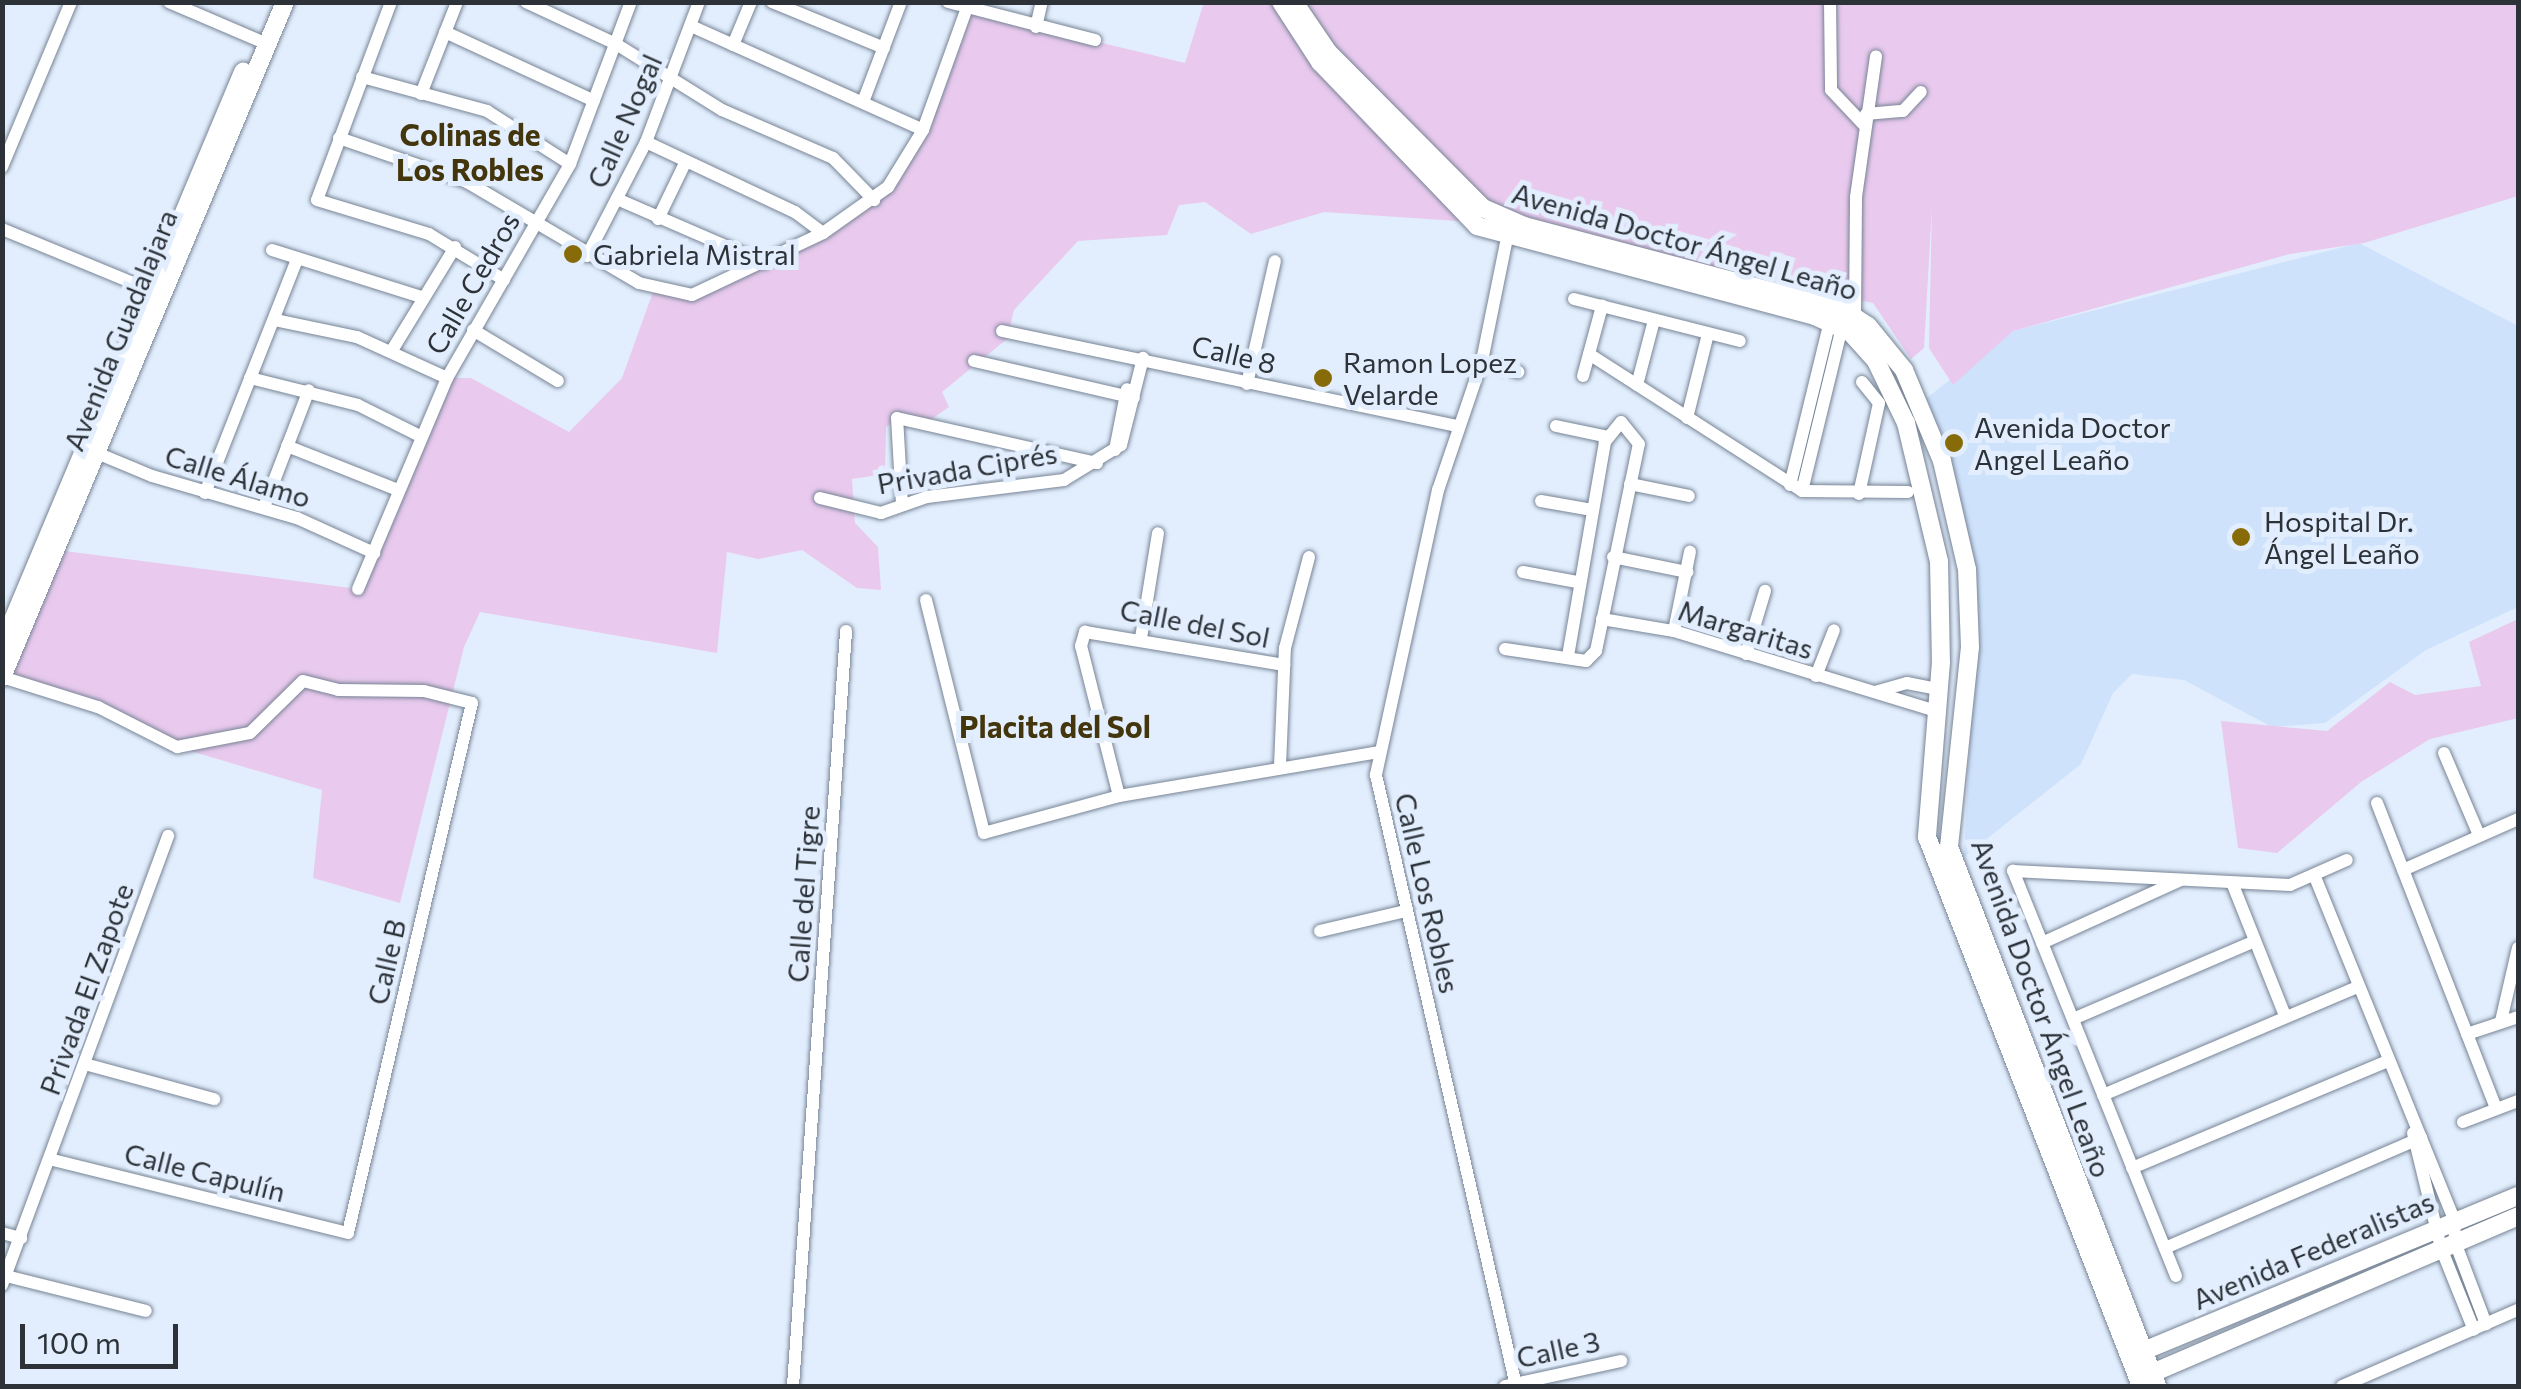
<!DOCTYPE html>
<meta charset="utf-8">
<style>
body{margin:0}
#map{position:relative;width:2521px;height:1389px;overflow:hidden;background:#e2eefd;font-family:Commissioner,sans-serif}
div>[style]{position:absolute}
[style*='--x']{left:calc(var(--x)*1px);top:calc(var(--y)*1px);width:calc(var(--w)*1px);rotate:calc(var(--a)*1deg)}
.built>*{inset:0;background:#cfe2fb}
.green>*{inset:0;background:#e9c9ee}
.roads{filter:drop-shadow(0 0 2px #778495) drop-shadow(0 0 2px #778495)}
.street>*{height:12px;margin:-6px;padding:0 6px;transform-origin:6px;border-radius:6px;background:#fff}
.secondary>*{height:18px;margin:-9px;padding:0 9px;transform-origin:9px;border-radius:9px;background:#fff}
.dots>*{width:28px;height:28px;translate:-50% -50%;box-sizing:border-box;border:5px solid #e2eefd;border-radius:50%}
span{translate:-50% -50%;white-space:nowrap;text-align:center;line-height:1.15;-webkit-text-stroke:10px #e2eefd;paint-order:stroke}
.street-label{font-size:28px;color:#2d3239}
.poi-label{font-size:28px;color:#2d3239}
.left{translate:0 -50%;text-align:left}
.neighbourhood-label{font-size:30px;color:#43350c;font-weight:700}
.frame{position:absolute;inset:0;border:5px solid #2d3239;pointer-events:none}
.scale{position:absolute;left:20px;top:1324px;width:158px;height:45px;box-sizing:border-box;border:5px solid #2d3239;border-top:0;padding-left:12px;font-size:30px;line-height:35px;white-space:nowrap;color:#2d3239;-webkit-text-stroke:8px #e2eefd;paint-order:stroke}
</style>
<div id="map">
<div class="built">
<div style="clip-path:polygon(2359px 243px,2518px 326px,2518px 607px,2426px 650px,2325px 723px,2272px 727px,2184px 680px,2132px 674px,2113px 693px,2081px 764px,1964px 857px,1976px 608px,1924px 400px,2013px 331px)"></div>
</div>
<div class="green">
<div style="clip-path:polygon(1204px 2px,2518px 3px,2518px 196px,2364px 243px,2290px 254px,2013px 331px,1953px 385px,1929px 348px,1932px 206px,1924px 348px,1911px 359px,1873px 303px,1834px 295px,1832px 300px,1516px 225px,1324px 212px,1251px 234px,1205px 202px,1179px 205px,1167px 235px,1078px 241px,1014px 310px,1007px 339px,942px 392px,949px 407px,930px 420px,901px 416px,886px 427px,885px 474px,852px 479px,855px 523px,878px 547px,881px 590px,857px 588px,802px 550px,758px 559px,727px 552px,717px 653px,480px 612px,464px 647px,400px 903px,313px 878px,322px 790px,177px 747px,135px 723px,3px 677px,57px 550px,358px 589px,447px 378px,471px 378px,569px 432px,622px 378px,654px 289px,678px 296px,823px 233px,897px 176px,967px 10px,1185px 63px)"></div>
<div style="clip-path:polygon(2518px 619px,2518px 718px,2430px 739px,2361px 782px,2277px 853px,2238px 848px,2221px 721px,2327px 731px,2390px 682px,2415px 695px,2481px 686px,2469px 642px)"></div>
</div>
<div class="roads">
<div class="street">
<div style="--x:169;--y:2;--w:107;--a:23.2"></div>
<div style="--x:391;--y:2;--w:211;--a:110.5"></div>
<div style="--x:317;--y:200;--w:117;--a:16.9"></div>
<div style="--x:429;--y:234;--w:88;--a:31.5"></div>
<div style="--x:526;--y:2;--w:99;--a:25"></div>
<div style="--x:616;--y:44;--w:125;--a:31.9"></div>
<div style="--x:722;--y:110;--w:121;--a:23.4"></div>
<div style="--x:833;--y:158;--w:59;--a:45.7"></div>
<div style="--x:772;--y:2;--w:121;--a:22.3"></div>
<div style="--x:948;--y:2;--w:152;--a:14.5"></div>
<div style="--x:1830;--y:2;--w:88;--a:89.3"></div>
<div style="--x:1831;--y:90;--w:50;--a:46.6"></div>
<div style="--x:691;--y:26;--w:254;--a:24.1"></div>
<div style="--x:1036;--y:27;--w:26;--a:-77"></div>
<div style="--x:445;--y:32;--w:164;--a:24.8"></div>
<div style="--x:733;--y:45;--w:47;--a:-67.3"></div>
<div style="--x:362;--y:77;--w:130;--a:15.2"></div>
<div style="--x:487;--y:111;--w:98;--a:32.6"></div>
<div style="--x:421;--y:94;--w:99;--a:-68.6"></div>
<div style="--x:863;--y:102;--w:107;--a:-69.2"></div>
<div style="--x:1866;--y:114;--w:37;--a:-5"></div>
<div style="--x:1903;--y:111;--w:26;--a:-47"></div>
<div style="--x:339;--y:138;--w:135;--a:19"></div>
<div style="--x:467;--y:182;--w:199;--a:30.4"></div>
<div style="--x:639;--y:283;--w:54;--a:12.8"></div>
<div style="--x:692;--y:295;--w:145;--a:-25.3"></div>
<div style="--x:823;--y:233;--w:80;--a:-35.3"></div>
<div style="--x:888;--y:187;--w:67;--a:-58.4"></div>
<div style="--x:923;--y:130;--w:136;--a:-70.2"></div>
<div style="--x:646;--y:142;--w:165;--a:25.2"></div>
<div style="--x:795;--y:212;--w:35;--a:37"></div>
<div style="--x:2;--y:167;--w:179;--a:-67.3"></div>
<div style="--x:617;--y:199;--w:161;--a:23.4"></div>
<div style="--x:658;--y:219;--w:64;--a:-64.2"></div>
<div style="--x:2;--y:229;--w:168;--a:22.4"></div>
<div style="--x:1507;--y:238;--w:126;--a:101.5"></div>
<div style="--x:1482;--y:361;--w:136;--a:108.8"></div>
<div style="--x:1438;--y:490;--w:292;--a:102.3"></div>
<div style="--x:1376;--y:775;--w:627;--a:77.09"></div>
<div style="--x:272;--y:250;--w:159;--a:17.5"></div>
<div style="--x:587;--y:256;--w:128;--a:-62.6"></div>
<div style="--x:646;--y:142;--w:150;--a:-69.3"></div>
<div style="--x:1574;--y:299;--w:171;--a:14.2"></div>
<div style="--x:1855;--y:315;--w:118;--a:-89.5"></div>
<div style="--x:1856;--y:197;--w:142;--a:-81.9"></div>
<div style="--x:275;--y:320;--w:84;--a:11.7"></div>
<div style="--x:357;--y:337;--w:99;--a:24.5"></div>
<div style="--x:473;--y:330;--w:99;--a:31"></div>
<div style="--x:1002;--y:331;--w:463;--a:11.8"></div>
<div style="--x:391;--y:352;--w:123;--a:-58.6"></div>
<div style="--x:1589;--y:354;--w:253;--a:32.7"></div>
<div style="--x:1802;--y:491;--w:106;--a:0.5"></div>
<div style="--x:974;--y:361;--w:164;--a:13"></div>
<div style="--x:1482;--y:361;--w:38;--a:17"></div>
<div style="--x:1583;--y:376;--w:73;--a:-74.8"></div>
<div style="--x:250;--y:378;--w:111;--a:14"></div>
<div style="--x:358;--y:405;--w:69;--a:26.6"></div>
<div style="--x:1247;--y:384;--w:126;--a:-77.2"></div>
<div style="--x:1637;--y:385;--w:67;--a:-75.3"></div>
<div style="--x:1687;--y:418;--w:87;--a:-76"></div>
<div style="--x:1556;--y:426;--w:53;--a:11.9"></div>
<div style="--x:287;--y:446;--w:119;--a:21.6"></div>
<div style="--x:1115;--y:450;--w:62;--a:-78.9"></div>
<div style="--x:92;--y:451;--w:65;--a:22.6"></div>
<div style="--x:152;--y:476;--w:151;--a:16.2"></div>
<div style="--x:297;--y:518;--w:85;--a:24.4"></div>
<div style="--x:1630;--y:484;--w:60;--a:11.5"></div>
<div style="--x:1790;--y:485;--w:169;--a:-76.3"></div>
<div style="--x:1802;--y:491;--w:169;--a:-76.3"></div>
<div style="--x:205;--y:493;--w:251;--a:-68.5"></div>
<div style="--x:1859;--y:494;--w:93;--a:-77.6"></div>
<div style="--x:1879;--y:403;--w:27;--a:-129"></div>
<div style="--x:820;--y:498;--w:63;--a:13.8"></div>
<div style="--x:881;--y:513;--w:49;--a:-19.2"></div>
<div style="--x:927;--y:497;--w:138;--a:-7.1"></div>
<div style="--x:1064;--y:480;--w:67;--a:-31.6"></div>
<div style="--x:1121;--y:445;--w:90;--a:-75.8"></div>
<div style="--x:1541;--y:501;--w:52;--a:10"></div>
<div style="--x:902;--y:504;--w:86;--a:-93.3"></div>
<div style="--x:897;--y:418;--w:205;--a:12.7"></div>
<div style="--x:264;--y:507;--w:125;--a:-69"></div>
<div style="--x:1613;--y:557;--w:76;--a:11.5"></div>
<div style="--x:1523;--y:572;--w:55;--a:10.5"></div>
<div style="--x:358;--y:589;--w:229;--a:-67.1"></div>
<div style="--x:447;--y:378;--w:247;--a:-60.1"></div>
<div style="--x:570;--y:164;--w:173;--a:-69.4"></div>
<div style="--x:926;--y:600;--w:240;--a:76"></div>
<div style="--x:984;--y:833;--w:140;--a:-15.3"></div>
<div style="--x:1119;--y:796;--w:263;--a:-9.6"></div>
<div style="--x:1602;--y:619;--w:73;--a:9.5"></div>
<div style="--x:1674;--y:631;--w:274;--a:17"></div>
<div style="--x:1674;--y:631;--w:81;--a:-78.6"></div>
<div style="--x:1141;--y:638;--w:106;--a:-80.8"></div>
<div style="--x:1505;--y:649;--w:82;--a:8.4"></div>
<div style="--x:1586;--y:661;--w:14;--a:-45"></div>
<div style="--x:1596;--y:651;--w:211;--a:-78.3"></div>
<div style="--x:1639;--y:444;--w:28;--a:-129"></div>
<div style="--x:1621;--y:422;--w:26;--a:129"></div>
<div style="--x:1605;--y:442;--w:218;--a:99.8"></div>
<div style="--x:1746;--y:654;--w:66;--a:-73.2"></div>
<div style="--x:1816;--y:676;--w:49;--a:-68.6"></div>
<div style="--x:2;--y:677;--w:101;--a:17.4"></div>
<div style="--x:98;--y:707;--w:89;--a:26.9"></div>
<div style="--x:177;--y:747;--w:74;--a:-10.9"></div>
<div style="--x:250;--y:733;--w:74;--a:-44.5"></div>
<div style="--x:303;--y:681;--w:36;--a:14"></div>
<div style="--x:338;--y:690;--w:86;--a:0.7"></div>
<div style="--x:424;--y:691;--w:49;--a:14"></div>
<div style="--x:472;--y:703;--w:544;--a:103.17"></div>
<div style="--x:348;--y:1233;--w:307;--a:-166.1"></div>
<div style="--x:1875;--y:692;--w:33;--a:-16"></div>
<div style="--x:1907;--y:683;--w:33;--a:11"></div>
<div style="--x:2444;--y:753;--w:89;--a:66.9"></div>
<div style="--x:1280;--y:766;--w:118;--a:-87.6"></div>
<div style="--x:1285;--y:648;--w:94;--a:-75.2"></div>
<div style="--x:1119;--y:796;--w:155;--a:-104.2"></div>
<div style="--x:1081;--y:646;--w:15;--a:-74"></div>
<div style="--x:1085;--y:632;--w:202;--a:9.4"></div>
<div style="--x:2377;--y:803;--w:327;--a:68.7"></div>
<div style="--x:2403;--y:870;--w:126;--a:-23.9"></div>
<div style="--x:2315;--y:877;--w:370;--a:67.9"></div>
<div style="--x:2454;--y:1220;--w:22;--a:87"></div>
<div style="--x:2455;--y:1242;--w:88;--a:69.3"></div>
<div style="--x:2233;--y:885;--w:141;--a:68.3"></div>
<div style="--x:1320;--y:931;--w:88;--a:-13.1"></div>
<div style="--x:2042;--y:943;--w:153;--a:-24.4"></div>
<div style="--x:2073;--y:1019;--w:198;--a:-23.2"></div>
<div style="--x:2501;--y:1021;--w:75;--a:-76.9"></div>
<div style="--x:2467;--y:1034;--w:54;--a:-18.4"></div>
<div style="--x:85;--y:1064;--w:134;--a:15.2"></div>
<div style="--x:2103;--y:1095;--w:277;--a:-23"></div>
<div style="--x:2463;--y:1122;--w:59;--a:-20.9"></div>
<div style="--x:2413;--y:1133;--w:118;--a:76.3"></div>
<div style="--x:2441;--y:1248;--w:88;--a:68.1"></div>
<div style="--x:2132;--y:1168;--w:277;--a:-22.7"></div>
<div style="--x:2;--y:1233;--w:20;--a:15"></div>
<div style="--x:2165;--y:1248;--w:279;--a:-23.3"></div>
<div style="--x:6;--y:1276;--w:144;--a:14"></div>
<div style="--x:2176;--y:1276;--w:437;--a:-111.9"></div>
<div style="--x:2013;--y:871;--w:277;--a:2.9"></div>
<div style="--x:2290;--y:885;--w:62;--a:-23.7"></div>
<div style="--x:2;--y:1285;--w:479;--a:-69.7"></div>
<div style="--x:793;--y:1386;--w:757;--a:-85.98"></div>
<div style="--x:1505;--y:1386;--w:119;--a:-12.2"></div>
<div style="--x:2342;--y:1386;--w:192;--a:-23.4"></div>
</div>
<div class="secondary">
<div style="--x:1281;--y:2;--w:72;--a:57"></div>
<div style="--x:1320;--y:62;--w:227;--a:46.2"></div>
<div style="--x:1477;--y:226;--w:350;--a:14.9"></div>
<div style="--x:1815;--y:316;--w:40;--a:25"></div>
<div style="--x:1851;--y:333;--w:38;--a:48"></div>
<div style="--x:1876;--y:361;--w:69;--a:64.2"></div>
<div style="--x:1906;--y:423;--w:142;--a:76.6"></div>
<div style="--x:1939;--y:561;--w:101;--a:88.9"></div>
<div style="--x:1941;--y:662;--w:176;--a:94.6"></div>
<div style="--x:1927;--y:837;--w:589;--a:68.7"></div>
<div style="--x:1294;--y:2;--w:60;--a:55.8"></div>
<div style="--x:1328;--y:52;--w:220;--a:45.2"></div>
<div style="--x:1483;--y:208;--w:45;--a:23.7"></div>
<div style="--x:1524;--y:226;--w:332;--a:14.8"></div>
<div style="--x:1845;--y:311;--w:27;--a:33"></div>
<div style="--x:1868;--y:326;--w:57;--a:50.7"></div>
<div style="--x:1904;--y:370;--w:99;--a:67.3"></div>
<div style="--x:1942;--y:461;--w:111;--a:77"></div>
<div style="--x:1967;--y:569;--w:78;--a:87.8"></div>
<div style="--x:1970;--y:647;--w:201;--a:96"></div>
<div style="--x:1949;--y:847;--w:578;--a:68.9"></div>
<div style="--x:2;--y:646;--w:623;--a:-67.22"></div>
<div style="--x:2;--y:677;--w:732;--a:-67.25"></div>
<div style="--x:2136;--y:1354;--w:413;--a:-22.5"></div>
<div style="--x:2143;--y:1377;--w:408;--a:-23.2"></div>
</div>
</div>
<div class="dots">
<div style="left:573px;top:254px;background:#886b09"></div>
<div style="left:1323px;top:378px;background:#886b09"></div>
<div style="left:1954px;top:443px;background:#886b09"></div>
<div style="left:2241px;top:537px;background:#886b09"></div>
</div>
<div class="street-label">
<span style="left:624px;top:121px;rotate:-66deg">Calle Nogal</span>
<span style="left:1685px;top:241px;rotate:16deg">Avenida Doctor Ángel Leaño</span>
<span style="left:472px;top:283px;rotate:-60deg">Calle Cedros</span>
<span style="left:120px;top:330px;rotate:-68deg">Avenida Guadalajara</span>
<span style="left:1234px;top:354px;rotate:13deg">Calle 8</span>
<span style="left:967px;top:468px;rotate:-10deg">Privada Ciprés</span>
<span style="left:238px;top:476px;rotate:17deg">Calle Álamo</span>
<span style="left:1195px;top:623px;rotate:11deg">Calle del Sol</span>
<span style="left:1746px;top:629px;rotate:17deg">Margaritas</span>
<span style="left:1428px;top:893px;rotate:77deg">Calle Los Robles</span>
<span style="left:803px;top:894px;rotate:-86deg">Calle del Tigre</span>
<span style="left:386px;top:962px;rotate:-77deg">Calle B</span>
<span style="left:86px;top:989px;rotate:-70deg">Privada El Zapote</span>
<span style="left:2042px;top:1008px;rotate:70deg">Avenida Doctor Ángel Leaño</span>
<span style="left:205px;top:1172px;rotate:14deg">Calle Capulín</span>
<span style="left:2313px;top:1250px;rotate:-23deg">Avenida Federalistas</span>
<span style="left:1558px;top:1349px;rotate:-12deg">Calle 3</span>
</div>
<div class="poi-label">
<span class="left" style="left:593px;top:254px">Gabriela Mistral</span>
<span class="left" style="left:1343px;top:378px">Ramon Lopez<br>Velarde</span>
<span class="left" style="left:1974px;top:443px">Avenida Doctor<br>Angel Leaño</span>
<span class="left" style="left:2264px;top:537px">Hospital Dr.<br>Ángel Leaño</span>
</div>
<div class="neighbourhood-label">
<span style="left:470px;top:151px">Colinas de<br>Los Robles</span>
<span style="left:1055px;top:726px">Placita del Sol</span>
</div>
<div class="frame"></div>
<div class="scale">100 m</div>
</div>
